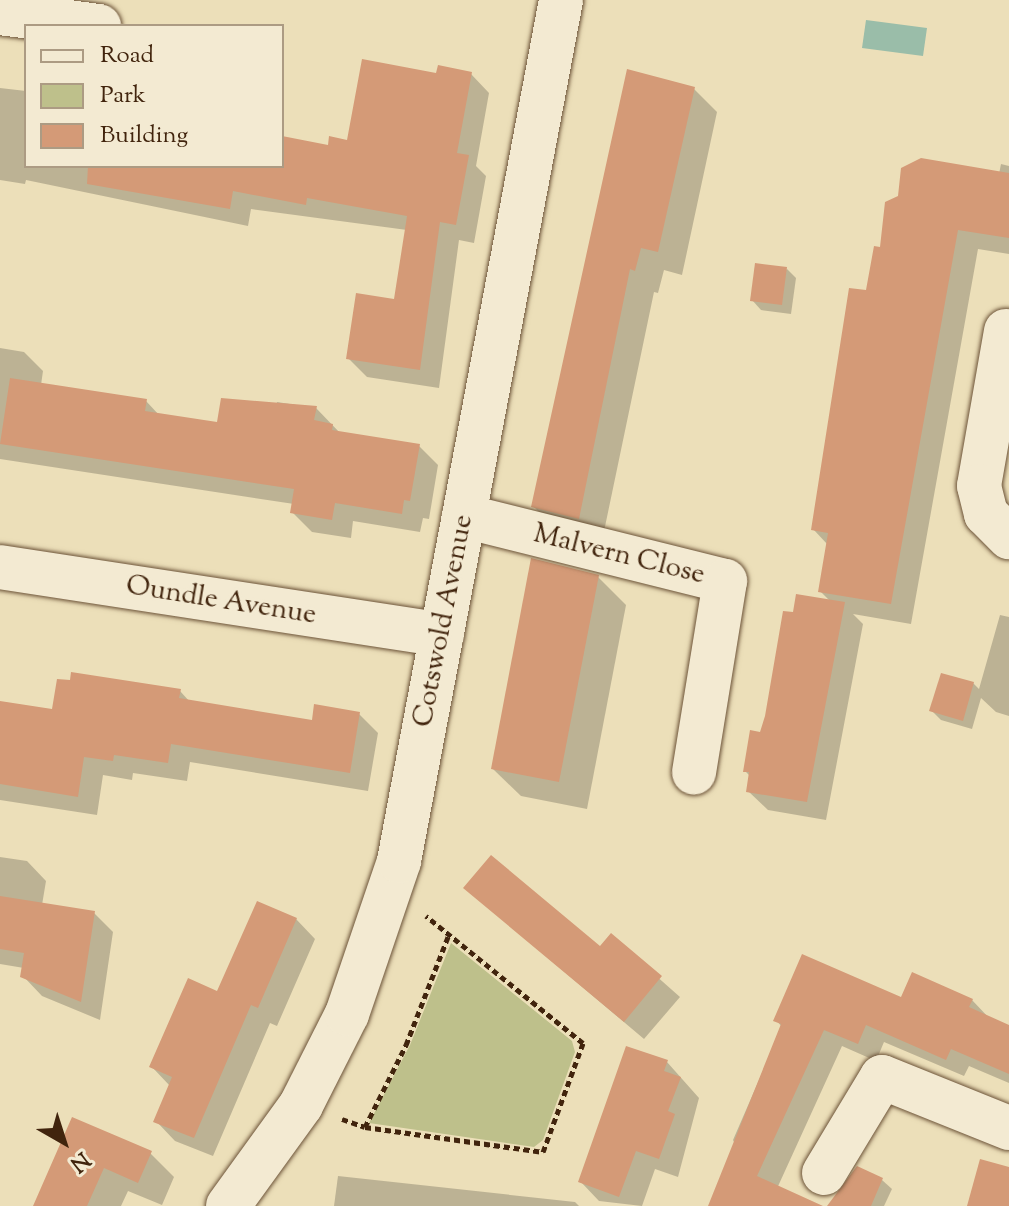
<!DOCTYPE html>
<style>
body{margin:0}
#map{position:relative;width:1009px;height:1206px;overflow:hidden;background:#ecdfb9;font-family:"Sorts Mill Goudy",serif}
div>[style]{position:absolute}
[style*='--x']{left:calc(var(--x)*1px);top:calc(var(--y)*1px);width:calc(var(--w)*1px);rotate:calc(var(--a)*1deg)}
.green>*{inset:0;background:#bec08b}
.water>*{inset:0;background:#9abda9}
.shadow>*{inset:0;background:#0003}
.building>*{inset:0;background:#d49a77}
.path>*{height:5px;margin-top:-2.5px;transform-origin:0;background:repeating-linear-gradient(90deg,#41240d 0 6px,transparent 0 10px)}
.roads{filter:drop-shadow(0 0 2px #6c5338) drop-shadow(0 0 2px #6c5338)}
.minor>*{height:44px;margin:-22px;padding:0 22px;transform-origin:22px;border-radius:22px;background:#f3ead2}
span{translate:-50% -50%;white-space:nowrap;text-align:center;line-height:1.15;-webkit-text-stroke:6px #f3ead2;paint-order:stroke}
.street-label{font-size:28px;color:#41240d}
.legend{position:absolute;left:24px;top:24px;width:260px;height:144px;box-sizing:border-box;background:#f3ead2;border:2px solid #ac9b83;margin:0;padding:10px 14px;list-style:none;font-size:24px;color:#41240d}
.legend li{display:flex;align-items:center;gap:16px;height:40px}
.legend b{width:40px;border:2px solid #ac9b83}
.north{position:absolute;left:24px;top:1102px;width:80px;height:80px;-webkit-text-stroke:6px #f3ead2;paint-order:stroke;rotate:141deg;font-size:22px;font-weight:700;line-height:32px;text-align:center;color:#41240d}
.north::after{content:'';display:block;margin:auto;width:28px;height:36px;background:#41240d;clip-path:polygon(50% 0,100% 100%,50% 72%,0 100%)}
</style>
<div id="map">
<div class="green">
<div style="clip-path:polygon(451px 943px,572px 1041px,575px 1052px,543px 1140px,534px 1147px,369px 1123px,410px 1045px)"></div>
</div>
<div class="water">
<div style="clip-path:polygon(866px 20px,927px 28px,923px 56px,862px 48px)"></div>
</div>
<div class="shadow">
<div style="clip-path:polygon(471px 74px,489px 93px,476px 166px,486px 176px,474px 243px,459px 240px,439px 388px,367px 377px,348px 358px,395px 301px,407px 230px,251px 209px,248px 226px,26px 180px,25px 184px,0 180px,0 88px,26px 91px,26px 166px,282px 166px,282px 140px,329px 147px,348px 142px,438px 75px)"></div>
<div style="clip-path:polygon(694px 89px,717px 112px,682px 275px,664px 270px,658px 293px,654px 292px,602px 541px,557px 530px,533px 506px)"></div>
<div style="clip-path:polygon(1001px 164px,1009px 166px,1009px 254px,978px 249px,911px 624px,853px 614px,863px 624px,826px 820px,768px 810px,748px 791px,750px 776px,745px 771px,762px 735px,794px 614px,831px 602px,820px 591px,828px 545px,813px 529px,882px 249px,999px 174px)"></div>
<div style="clip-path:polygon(787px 269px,796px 278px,791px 314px,761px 310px,752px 300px)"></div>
<div style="clip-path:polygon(0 348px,24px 352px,43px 371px,41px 385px,146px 401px,160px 416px,219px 425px,276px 408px,277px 402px,316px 408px,341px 434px,419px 446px,438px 465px,429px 519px,423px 518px,420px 532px,353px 521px,351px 538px,312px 532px,293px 513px,294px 504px,0 459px)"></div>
<div style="clip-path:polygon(598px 577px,626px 605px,587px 809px,521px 796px,493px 769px)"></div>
<div style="clip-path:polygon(1000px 615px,1009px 617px,1009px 716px,996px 712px,981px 698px,972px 729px,941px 720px,932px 711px,973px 683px,979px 689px)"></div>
<div style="clip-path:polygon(180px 691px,190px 702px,313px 722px,359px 714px,378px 733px,368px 791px,190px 762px,187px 781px,133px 773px,132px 780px,103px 775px,97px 815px,0 800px,0 703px,54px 712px)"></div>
<div style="clip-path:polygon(0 857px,27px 861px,46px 881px,42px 905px,94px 913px,113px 932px,100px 1020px,42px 996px,23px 976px,24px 968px,0 964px)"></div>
<div style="clip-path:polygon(465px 888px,600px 948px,611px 936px,680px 997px,644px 1039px)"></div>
<div style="clip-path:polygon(296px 919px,315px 939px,277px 1026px,270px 1023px,213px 1156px,175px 1141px,156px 1121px,170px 1086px,152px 1067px)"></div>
<div style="clip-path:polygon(902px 999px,972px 1000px,990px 1019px,1009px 1027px,1009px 1083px,969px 1066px,964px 1076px,884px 1042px,876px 1061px,842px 1046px,769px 1206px,764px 1206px,733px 1140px,782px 1027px,776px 1020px)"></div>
<div style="clip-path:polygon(667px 1062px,699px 1098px,678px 1177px,655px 1169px,642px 1206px,599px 1201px,580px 1181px)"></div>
<div style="clip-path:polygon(73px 1120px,150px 1153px,174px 1177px,162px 1205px,128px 1191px,121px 1206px,35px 1206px)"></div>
<div style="clip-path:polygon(338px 1176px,575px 1202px,579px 1206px,334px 1206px)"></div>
<div style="clip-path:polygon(882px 1180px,892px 1189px,884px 1206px,838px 1206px)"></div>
</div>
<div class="building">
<div style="clip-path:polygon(362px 59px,436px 73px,438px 65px,472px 72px,457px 153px,469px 155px,456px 225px,440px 222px,420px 370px,346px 359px,356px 293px,394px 299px,407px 216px,307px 198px,306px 205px,233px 191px,230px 209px,87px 184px,88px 166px,282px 166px,282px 136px,328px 145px,329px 136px,347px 140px)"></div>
<div style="clip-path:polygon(627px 69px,695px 87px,658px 252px,641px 248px,635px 271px,630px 269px,579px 519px,531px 507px)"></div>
<div style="clip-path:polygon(921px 158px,1009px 173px,1009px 238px,958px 230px,891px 604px,818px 592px,828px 533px,811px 530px,849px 288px,866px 290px,874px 246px,880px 247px,885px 202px,898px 196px,901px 168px)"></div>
<div style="clip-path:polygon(755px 263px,787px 267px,782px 305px,750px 301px)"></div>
<div style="clip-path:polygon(10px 378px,147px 399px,145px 411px,217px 422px,221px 398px,317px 406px,314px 420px,333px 424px,332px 430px,420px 444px,410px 501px,404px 500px,402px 514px,335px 503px,332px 520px,290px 513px,294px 489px,0 444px)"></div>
<div style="clip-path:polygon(531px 558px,599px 575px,559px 782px,491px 769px)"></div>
<div style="clip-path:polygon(796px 594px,845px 602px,807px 802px,746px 792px,749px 772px,743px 772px,750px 730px,760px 732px,765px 716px,783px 611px,793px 612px)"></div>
<div style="clip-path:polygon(71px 672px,181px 689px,179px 698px,312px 720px,314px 704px,360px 712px,350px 773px,171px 744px,168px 763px,114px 755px,113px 761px,84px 757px,78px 797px,0 784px,0 701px,52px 709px,57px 679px,70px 680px)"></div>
<div style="clip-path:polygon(941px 673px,974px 682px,963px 721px,929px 711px)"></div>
<div style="clip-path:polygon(491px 855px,600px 946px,611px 933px,662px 976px,624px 1022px,463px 888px)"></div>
<div style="clip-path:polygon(0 896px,95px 911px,81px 1002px,20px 977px,24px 953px,0 949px)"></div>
<div style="clip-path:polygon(257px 901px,297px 918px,258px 1008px,251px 1005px,194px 1138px,153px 1122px,172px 1077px,149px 1067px,188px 978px,217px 991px)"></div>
<div style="clip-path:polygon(802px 954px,901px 997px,912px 972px,973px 999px,969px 1007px,1009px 1025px,1009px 1074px,951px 1049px,946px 1060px,866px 1025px,858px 1044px,824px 1030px,757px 1176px,823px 1206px,708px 1206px,781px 1024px,773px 1021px)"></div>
<div style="clip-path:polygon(626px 1046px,668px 1060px,664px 1071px,681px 1077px,668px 1111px,675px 1114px,659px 1159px,636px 1151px,619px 1197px,578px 1182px)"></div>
<div style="clip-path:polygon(72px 1117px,152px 1151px,138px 1183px,104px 1168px,87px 1206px,33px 1206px)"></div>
<div style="clip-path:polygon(980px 1159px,1009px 1167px,1009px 1206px,967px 1206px)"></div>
<div style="clip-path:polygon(857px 1166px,883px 1178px,871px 1206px,827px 1206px)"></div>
</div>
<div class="path">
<div style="--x:342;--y:1119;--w:24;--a:19"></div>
<div style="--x:365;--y:1127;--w:180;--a:8"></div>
<div style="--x:543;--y:1152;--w:116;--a:-69.8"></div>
<div style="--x:583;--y:1043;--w:202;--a:-141"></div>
<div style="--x:365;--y:1127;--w:92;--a:-63.4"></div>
<div style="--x:406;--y:1045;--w:119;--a:-68.8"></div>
</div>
<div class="roads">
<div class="minor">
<div style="--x:0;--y:13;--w:100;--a:7.5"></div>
<div style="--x:1006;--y:331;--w:157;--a:99.9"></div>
<div style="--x:979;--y:486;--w:29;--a:76"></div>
<div style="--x:986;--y:514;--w:33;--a:45"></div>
<div style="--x:464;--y:516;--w:269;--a:14"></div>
<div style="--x:725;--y:581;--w:194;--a:99.2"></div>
<div style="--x:0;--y:567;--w:447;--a:8.7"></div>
<div style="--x:824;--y:1173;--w:112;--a:-58.9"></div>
<div style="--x:882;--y:1077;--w:137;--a:21.9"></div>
<div style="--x:228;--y:1206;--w:125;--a:-54.1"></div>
<div style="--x:301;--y:1105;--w:102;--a:-63.2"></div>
<div style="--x:347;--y:1014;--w:162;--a:-71.2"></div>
<div style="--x:399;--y:861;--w:876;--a:-79.34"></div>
</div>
</div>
<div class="street-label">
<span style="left:619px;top:555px;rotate:14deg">Malvern Close</span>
<span style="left:221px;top:601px;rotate:9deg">Oundle Avenue</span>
<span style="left:444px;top:621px;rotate:-79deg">Cotswold Avenue</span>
</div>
<ul class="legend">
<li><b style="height:10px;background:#f3ead2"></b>Road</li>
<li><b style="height:22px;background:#bec08b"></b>Park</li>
<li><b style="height:22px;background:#d49a77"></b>Building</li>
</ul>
<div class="north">N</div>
</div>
